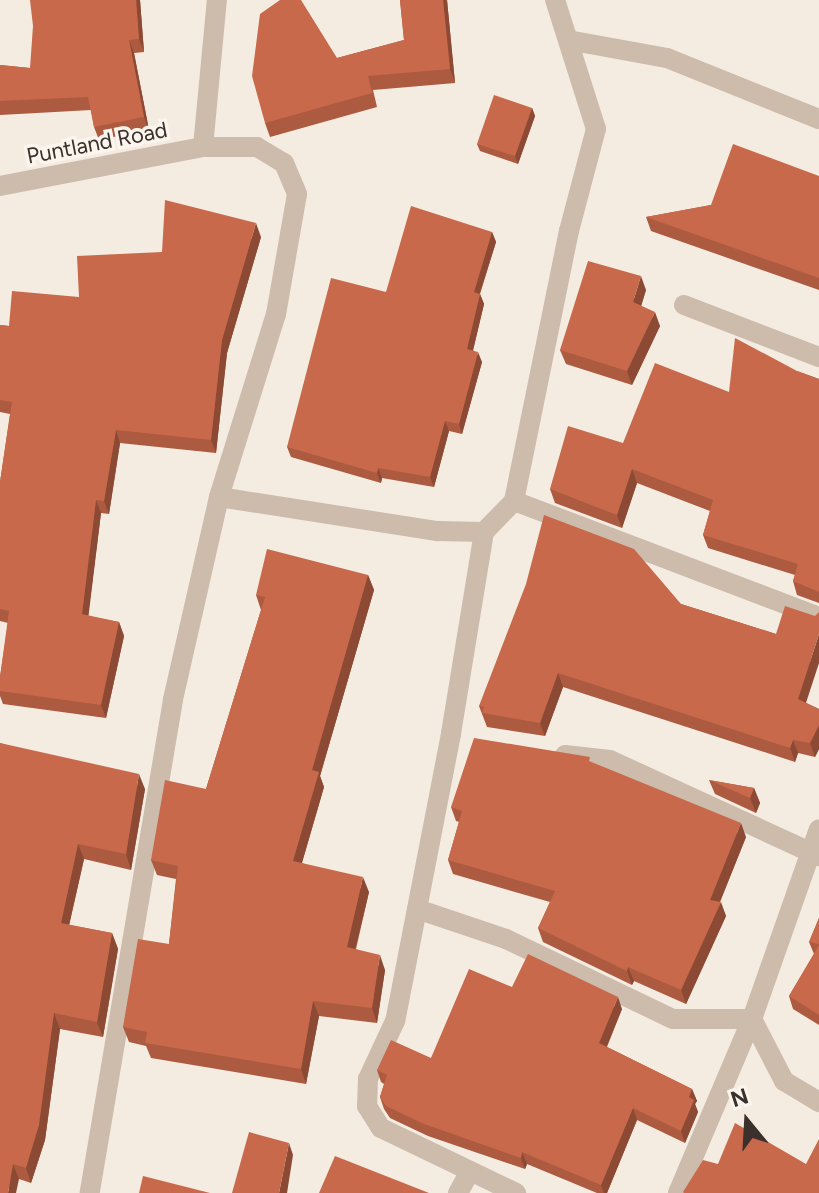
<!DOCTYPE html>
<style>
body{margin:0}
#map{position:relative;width:819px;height:1193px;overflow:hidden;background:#f4ebe1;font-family:Figtree,sans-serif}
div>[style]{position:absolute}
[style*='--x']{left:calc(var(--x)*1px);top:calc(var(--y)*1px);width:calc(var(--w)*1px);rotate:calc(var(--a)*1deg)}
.minor>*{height:20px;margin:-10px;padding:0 10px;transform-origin:10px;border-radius:10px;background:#cdbbac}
.wall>*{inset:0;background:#ac5a40}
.shaded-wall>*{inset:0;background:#8c4a34}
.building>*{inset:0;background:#c8694b}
span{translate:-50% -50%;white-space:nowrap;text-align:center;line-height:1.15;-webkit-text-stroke:7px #fbf5ee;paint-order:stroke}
.street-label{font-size:22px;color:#3b302b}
.north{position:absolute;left:707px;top:1081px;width:80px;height:80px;-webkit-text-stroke:6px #fbf5ee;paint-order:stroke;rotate:342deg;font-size:22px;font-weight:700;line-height:32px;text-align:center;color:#3b302b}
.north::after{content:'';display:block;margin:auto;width:28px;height:36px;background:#3b302b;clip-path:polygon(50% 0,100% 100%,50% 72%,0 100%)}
</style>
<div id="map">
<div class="minor">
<div style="--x:568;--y:40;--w:101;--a:10.3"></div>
<div style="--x:667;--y:58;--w:164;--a:21.9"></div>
<div style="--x:203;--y:147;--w:148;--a:-84.6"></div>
<div style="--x:0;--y:186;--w:207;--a:-10.9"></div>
<div style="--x:203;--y:147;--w:54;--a:0"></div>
<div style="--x:257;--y:147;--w:31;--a:31"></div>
<div style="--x:284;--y:163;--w:34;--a:67"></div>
<div style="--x:297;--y:194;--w:122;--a:99.9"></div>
<div style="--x:276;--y:314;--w:192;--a:107.3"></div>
<div style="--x:219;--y:497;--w:208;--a:102.8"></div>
<div style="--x:173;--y:700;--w:500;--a:99.6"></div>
<div style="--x:684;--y:305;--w:145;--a:21.1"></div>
<div style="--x:219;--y:497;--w:221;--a:8.9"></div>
<div style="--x:437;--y:531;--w:47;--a:1.2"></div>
<div style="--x:484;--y:532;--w:43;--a:-45.9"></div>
<div style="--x:514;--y:501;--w:276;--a:-78.5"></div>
<div style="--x:569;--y:231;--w:106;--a:-75.2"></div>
<div style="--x:596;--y:129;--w:135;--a:-107.6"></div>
<div style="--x:514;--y:501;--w:326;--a:20.8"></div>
<div style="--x:484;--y:532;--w:205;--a:99.3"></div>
<div style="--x:451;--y:734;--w:292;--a:101"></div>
<div style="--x:395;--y:1021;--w:64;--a:115"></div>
<div style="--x:368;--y:1079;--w:27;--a:92"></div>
<div style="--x:367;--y:1106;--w:26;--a:58"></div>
<div style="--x:381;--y:1128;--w:150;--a:25.7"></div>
<div style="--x:565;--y:755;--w:45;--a:6.3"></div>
<div style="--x:610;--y:760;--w:230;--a:24.7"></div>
<div style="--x:417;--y:909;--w:94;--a:18.6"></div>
<div style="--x:506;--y:939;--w:185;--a:25.6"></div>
<div style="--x:673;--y:1019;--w:79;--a:0"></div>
<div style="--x:752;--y:1019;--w:70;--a:62.7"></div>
<div style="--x:784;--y:1081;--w:41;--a:31"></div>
<div style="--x:458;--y:1193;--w:25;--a:-61"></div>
<div style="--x:678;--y:1193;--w:189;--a:-67"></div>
<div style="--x:752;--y:1019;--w:201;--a:-70.6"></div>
</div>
<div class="wall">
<div style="clip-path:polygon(140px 0,144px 52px,134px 53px,149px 130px,99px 140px,94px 127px,91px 110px,0 115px,0 65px,30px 68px)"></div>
<div style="clip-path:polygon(400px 0,447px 0,455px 83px,373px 90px,377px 107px,270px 137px,265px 123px,337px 58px,404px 40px)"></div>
<div style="clip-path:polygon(532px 108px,535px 116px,518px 164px,480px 151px,477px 144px)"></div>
<div style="clip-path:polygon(819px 176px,819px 290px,651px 231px,646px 217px,711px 205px)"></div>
<div style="clip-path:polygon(492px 232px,496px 242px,480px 294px,484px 304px,473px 350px,482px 362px,462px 434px,449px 431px,434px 487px,382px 478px,381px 483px,291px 457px,287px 447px,386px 292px)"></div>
<div style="clip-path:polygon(261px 237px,227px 353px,216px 453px,120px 443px,109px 514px,101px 513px,88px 616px,119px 622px,124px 636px,106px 718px,3px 704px,0 696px,0 677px,8px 623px,0 621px,0 482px,10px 414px,0 412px,0 325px,9px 326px,79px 297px,162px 252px)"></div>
<div style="clip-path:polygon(646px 290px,641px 306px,660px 326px,632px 385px,566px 364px,560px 350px)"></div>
<div style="clip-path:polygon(797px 371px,819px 379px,819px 603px,797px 595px,793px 581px,795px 575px,708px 548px,703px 535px,710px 511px,637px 483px,622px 528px,555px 503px,550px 489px,623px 443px,729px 392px)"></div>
<div style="clip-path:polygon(368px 575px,374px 590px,320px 776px,324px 787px,302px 863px,369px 892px,356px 949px,385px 970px,377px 1023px,319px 1016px,306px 1084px,151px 1058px,146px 1046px,129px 1042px,123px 1027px,169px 944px,176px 879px,157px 875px,151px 860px,206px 789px,261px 610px,256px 595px)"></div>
<div style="clip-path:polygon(681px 604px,776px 634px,815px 616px,806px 703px,819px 709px,819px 749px,815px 757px,798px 753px,795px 762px,563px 687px,545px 736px,487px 727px,479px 706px)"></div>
<div style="clip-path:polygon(0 743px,145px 789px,131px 870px,84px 859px,69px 925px,112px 933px,118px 949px,103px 1037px,60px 1029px,45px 1140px,31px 1183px,19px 1179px,0 1193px)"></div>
<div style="clip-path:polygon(592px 763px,746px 837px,720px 902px,726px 916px,686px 1004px,634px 981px,632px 985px,543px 942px,538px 928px,550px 902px,453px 874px,448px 860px,459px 822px,456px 821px,451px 807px)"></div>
<div style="clip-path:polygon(709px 780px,754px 788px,760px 803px,756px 813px,715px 794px)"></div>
<div style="clip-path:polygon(819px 918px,819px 1025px,793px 1009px,789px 996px,814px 954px,809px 942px)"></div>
<div style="clip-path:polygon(512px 987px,622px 1009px,607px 1047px,692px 1089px,697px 1101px,695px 1104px,698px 1112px,685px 1143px,637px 1120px,607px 1193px,597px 1193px,527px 1164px,525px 1169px,428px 1136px,390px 1118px,384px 1109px,380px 1097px,384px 1084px,381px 1082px,377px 1070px,431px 1058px)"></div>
</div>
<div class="shaded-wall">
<div style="clip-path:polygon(136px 0,140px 0,144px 52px,139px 39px)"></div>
<div style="clip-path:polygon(443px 0,447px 0,455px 83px,450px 69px)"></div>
<div style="clip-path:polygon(129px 40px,134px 53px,149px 130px,144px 117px)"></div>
<div style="clip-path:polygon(532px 108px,535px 116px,518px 164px,515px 156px)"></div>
<div style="clip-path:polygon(256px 223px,261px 237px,227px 353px,216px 453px,211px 440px,222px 340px)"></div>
<div style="clip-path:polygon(492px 232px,496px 242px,477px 302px,474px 292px)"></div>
<div style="clip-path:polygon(641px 276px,646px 290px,638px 316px,633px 302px)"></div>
<div style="clip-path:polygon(480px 294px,484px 304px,471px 359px,467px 349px)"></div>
<div style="clip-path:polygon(655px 312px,660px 326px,632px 385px,627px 371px)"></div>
<div style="clip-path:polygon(478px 352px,482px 362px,462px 434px,459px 424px)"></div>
<div style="clip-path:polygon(445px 421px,449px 431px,434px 487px,430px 477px)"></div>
<div style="clip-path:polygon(116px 430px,120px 443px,109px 514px,104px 501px)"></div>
<div style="clip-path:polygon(378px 468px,382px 478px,381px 483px,377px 473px)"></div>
<div style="clip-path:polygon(632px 469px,637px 483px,622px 528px,617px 515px)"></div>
<div style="clip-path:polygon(96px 500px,101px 513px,87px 628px,82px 614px)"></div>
<div style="clip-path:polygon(368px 575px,374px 590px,320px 776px,324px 787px,298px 876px,293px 861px,312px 770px)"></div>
<div style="clip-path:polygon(119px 622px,124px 636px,106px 718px,101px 705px)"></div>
<div style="clip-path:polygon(819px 634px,819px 663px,803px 712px,798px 699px)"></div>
<div style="clip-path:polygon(558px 673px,563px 687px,545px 736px,540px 723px)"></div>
<div style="clip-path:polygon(819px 725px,819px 749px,815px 757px,810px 743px)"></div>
<div style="clip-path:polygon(793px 740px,798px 753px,795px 762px,790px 748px)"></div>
<div style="clip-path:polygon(139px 774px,145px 789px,131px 870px,126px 854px)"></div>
<div style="clip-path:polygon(754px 788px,760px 803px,756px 813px,750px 798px)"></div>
<div style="clip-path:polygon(741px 823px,746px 837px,715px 914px,710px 900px)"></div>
<div style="clip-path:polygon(78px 844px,84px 859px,66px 939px,61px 923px)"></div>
<div style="clip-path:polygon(363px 877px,369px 892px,352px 962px,347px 947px)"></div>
<div style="clip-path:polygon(721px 902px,726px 916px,686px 1004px,681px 990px)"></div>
<div style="clip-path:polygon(112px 933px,118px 949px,103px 1037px,97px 1022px)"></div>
<div style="clip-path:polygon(380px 955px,385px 970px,377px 1023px,372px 1008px)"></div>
<div style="clip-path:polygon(628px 967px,634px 981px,632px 985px,627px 971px)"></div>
<div style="clip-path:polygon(618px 997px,622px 1009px,603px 1055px,599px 1043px)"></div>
<div style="clip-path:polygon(313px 1001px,319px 1016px,306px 1084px,301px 1069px)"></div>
<div style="clip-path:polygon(54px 1013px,60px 1029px,45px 1140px,31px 1183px,26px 1168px)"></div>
<div style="clip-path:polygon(692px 1089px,697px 1101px,695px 1104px,698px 1112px,685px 1143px,681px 1131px,689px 1097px)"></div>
<div style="clip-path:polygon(633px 1108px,637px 1120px,607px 1193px,604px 1193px,601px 1185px)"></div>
<div style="clip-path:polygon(289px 1143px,293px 1155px,287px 1193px,279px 1193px)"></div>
<div style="clip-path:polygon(522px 1152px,527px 1164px,525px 1169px,521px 1158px)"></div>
<div style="clip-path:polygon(13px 1164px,19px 1179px,16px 1193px,8px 1193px)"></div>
</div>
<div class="building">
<div style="clip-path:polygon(30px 0,136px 0,139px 39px,129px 40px,144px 117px,94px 127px,88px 97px,0 101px,0 65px,30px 68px,33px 26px)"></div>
<div style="clip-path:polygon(280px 0,301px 0,337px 58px,404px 40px,400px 0,443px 0,450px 69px,368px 76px,372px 93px,265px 123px,252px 76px,260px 14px)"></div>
<div style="clip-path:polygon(494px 95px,532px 108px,515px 156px,477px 144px)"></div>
<div style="clip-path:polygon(733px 144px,819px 176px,819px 278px,646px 217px,711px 205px)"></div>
<div style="clip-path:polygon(165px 200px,256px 223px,222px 340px,211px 440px,116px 430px,104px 501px,96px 500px,82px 614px,119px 622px,101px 705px,0 691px,0 677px,9px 611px,0 609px,0 482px,12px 402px,0 400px,0 325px,9px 326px,12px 291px,79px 297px,77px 256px,162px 252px)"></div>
<div style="clip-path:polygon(411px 206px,492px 232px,474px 292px,480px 294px,467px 349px,478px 352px,459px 424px,445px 421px,430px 477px,378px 468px,377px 473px,287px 447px,331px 278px,386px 292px)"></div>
<div style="clip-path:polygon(588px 261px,641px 276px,633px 302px,655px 312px,627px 371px,560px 350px)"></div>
<div style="clip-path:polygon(735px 338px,797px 371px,819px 379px,819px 592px,793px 581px,798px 564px,703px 535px,713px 500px,632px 469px,617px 515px,550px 489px,568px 426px,623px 443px,655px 363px,729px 392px)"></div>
<div style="clip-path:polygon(544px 515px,634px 549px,681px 604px,776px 634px,785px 606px,815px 616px,819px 612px,819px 634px,798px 699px,819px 709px,819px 725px,810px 743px,793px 740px,790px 748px,558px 673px,540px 723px,482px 713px,484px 707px,479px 706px,526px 584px)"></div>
<div style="clip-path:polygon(267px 549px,368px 575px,312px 770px,319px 772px,293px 861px,363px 877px,347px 947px,380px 955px,372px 1008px,313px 1001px,301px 1069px,145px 1043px,147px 1032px,123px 1027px,138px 939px,169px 944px,178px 866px,151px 860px,165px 780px,206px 789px,265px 597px,256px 595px)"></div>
<div style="clip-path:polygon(474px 738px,590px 757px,589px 761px,741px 823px,710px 900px,721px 902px,681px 990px,628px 967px,627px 971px,538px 928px,555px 891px,448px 860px,462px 811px,451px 807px)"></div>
<div style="clip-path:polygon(0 743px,139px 774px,126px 854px,78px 844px,61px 923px,112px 933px,97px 1022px,54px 1013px,39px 1125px,26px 1168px,13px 1164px,8px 1193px,0 1193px)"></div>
<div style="clip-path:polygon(709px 780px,754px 788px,750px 798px)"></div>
<div style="clip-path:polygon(819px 918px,819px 944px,809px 942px)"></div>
<div style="clip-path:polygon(819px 945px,819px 1015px,789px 996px)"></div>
<div style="clip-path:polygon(528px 954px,618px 997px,599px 1043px,692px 1089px,689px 1097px,694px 1100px,681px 1131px,633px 1108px,601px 1185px,522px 1152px,521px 1158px,424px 1124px,386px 1106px,380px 1097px,387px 1075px,377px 1070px,391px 1040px,431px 1058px,469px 969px,512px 987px)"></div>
<div style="clip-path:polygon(735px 1123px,806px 1164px,819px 1139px,819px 1193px,684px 1193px,683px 1192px,703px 1160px,718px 1164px)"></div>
<div style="clip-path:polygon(249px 1132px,289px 1143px,279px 1193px,232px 1193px)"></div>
<div style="clip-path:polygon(335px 1156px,429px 1193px,319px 1193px)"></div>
<div style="clip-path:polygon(143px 1176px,210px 1193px,139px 1193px)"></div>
</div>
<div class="street-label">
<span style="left:97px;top:143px;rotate:-11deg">Puntland Road</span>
</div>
<div class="north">N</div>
</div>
